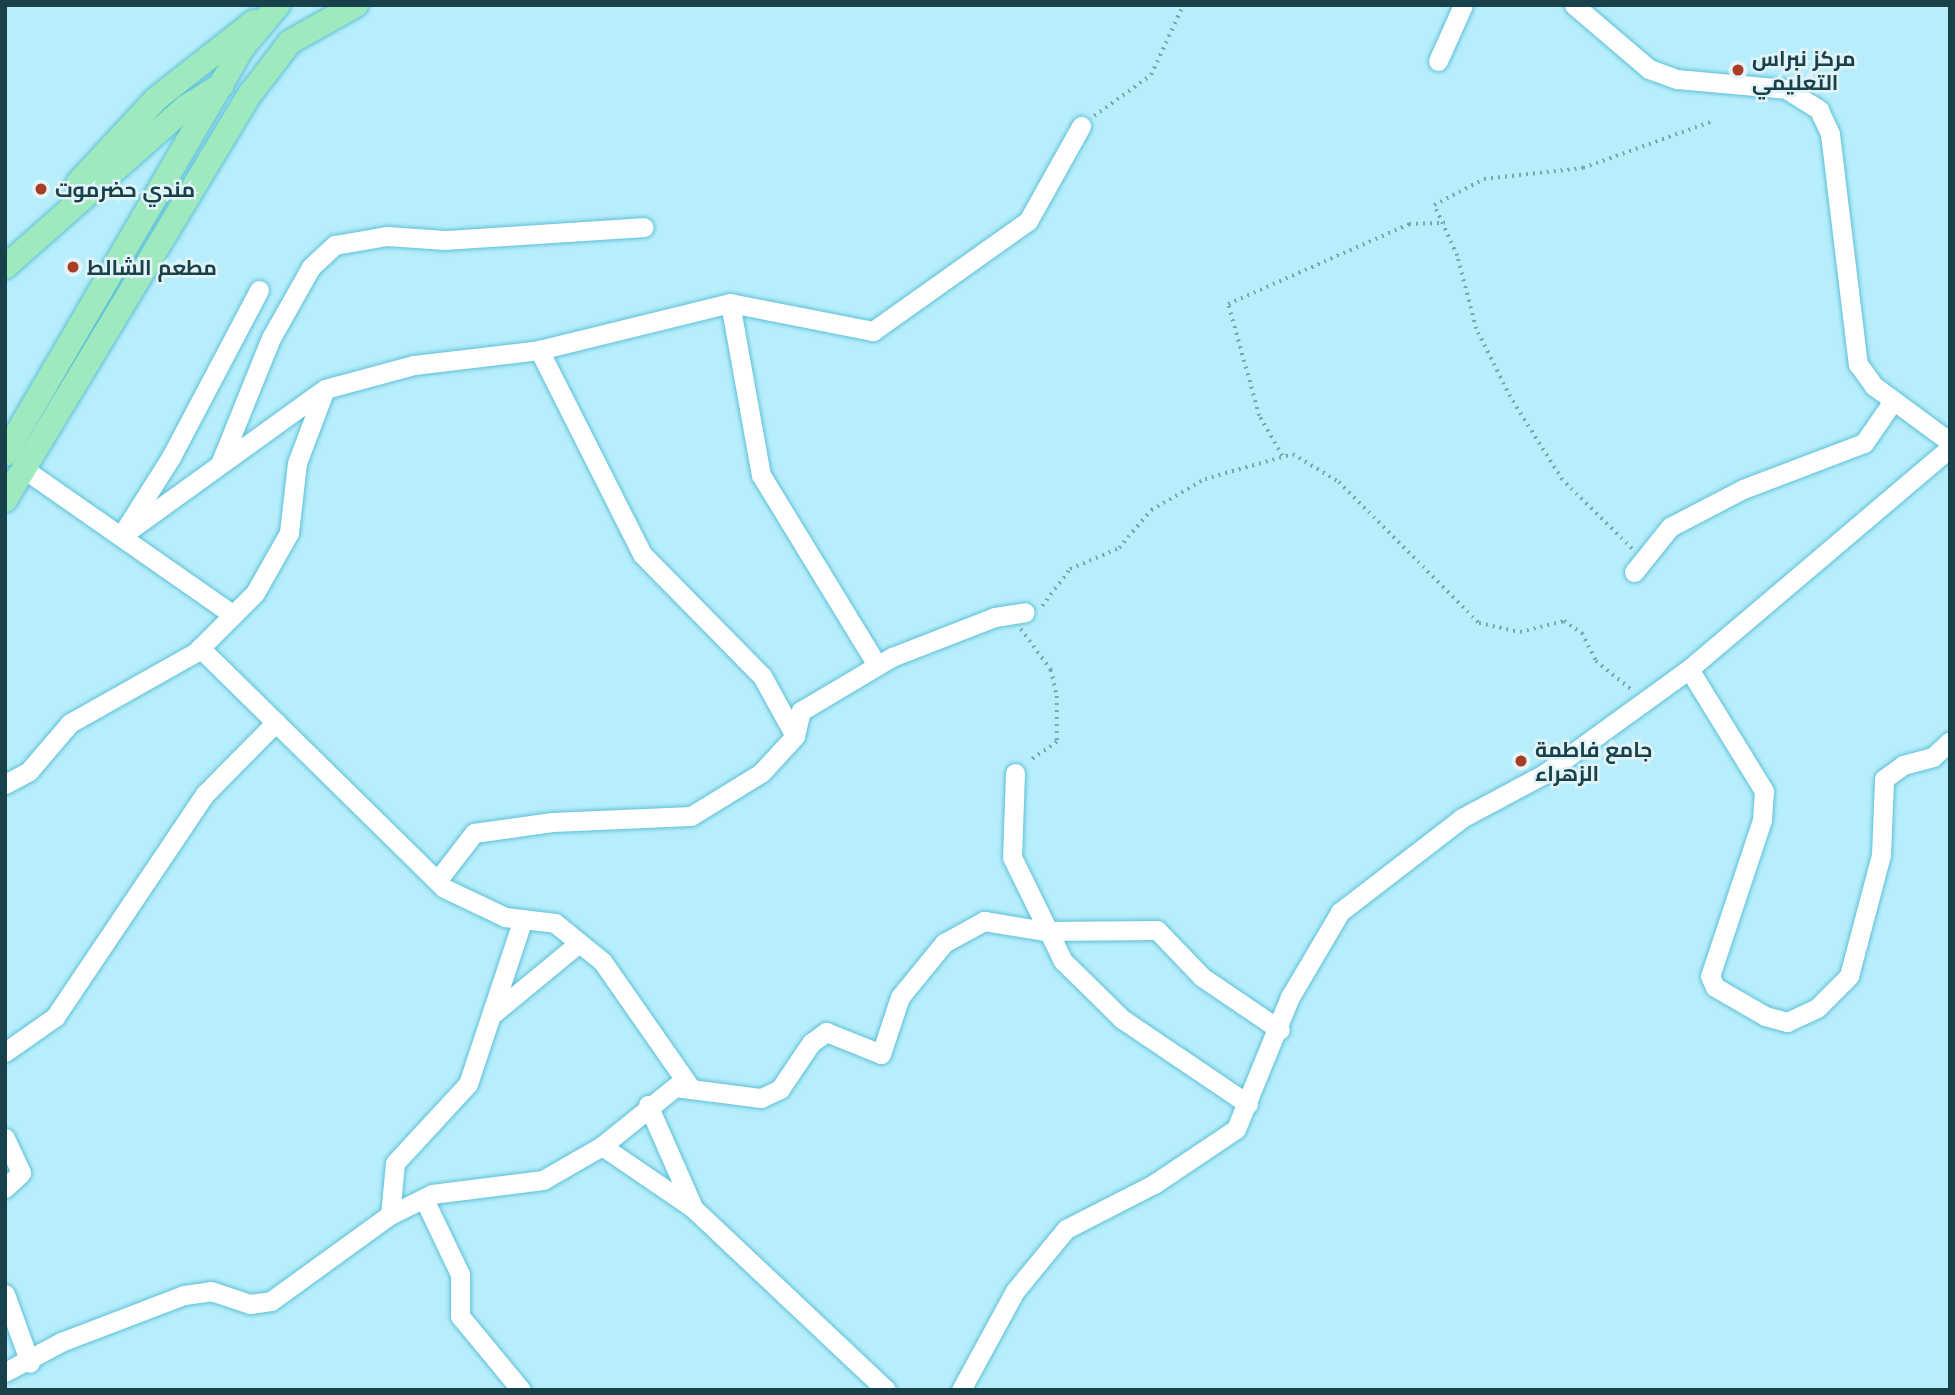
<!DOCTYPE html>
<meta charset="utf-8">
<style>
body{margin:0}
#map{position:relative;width:1955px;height:1395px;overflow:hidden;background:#b8eefc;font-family:Quicksand,Cairo,sans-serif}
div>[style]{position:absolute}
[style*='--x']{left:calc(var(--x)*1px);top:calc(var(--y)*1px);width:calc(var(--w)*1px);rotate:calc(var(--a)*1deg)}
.path>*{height:3.5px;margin-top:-1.75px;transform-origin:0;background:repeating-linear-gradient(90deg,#77a7b3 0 2px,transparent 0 7px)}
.roads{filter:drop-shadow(0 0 2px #5ec0d6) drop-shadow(0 0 2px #5ec0d6)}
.minor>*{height:19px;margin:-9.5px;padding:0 9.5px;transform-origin:9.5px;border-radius:9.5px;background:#fff}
.major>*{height:24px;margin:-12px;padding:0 12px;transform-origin:12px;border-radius:12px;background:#9ee9be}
.dots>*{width:19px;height:19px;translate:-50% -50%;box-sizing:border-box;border:4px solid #e3f4f9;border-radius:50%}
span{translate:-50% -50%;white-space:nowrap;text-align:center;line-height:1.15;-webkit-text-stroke:5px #e3f4f9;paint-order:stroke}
.poi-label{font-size:21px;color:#18414a;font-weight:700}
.left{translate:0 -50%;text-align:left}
.frame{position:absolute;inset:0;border:7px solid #18414a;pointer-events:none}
</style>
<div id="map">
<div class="path">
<div style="--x:1094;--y:116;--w:70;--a:-35.7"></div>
<div style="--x:1151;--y:75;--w:77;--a:-65.4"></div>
<div style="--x:1282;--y:456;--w:46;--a:-119.9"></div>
<div style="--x:1259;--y:416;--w:116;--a:-105.5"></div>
<div style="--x:1228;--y:304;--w:198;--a:-23.8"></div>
<div style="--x:1409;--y:224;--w:36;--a:-2"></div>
<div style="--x:1632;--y:549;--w:98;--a:-135.4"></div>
<div style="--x:1562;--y:480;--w:98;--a:-122.1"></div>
<div style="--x:1510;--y:397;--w:76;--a:-116.6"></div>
<div style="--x:1476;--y:329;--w:75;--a:-104.6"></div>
<div style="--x:1457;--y:256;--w:56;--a:-114.3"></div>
<div style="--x:1434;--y:205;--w:56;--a:-27.5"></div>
<div style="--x:1484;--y:179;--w:100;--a:-6.3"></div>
<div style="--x:1583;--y:168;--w:138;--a:-19.9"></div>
<div style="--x:1042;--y:606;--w:46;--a:-52.9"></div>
<div style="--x:1070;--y:569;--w:53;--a:-23.2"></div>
<div style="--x:1119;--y:548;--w:50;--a:-49.9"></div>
<div style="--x:1151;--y:510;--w:62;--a:-29.9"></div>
<div style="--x:1205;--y:479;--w:91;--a:-15.9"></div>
<div style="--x:1293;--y:454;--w:54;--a:31.3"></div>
<div style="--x:1339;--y:482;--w:199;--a:45.2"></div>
<div style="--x:1479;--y:623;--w:42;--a:12.4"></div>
<div style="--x:1520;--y:632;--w:45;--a:-14"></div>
<div style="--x:1564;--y:621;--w:22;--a:34"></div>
<div style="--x:1582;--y:633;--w:31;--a:63"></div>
<div style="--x:1596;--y:661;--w:48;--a:39"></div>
<div style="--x:1021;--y:629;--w:51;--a:53.8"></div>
<div style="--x:1051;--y:670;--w:27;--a:77"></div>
<div style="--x:1057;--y:696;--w:46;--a:90"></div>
<div style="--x:1057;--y:742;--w:35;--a:145"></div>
</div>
<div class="roads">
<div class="minor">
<div style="--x:1574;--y:5;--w:99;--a:40.5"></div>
<div style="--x:1649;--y:69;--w:30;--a:20"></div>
<div style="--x:1677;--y:79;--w:109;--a:5.2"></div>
<div style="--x:1786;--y:89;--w:39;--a:32"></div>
<div style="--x:1819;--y:110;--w:26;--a:65"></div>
<div style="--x:1830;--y:134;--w:232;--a:83.1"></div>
<div style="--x:1858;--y:364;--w:27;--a:54"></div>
<div style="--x:1874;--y:386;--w:94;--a:36.4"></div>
<div style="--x:1438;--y:61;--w:61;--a:-65.9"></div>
<div style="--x:259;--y:290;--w:189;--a:117.8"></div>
<div style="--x:171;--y:457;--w:93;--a:122.3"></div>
<div style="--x:121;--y:536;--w:251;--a:-35.8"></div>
<div style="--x:730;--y:303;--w:175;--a:79.8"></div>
<div style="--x:761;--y:475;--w:223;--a:58.6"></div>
<div style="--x:539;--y:350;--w:229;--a:63.2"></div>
<div style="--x:642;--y:554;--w:171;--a:45.5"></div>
<div style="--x:762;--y:676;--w:68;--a:61.2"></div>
<div style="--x:220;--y:464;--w:136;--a:-68"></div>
<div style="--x:271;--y:338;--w:81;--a:-60.6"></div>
<div style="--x:311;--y:267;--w:33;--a:-43"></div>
<div style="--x:335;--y:245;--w:53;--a:-9.8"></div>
<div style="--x:387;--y:236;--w:58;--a:3.9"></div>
<div style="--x:445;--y:240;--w:199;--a:-3.7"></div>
<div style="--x:24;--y:469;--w:255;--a:34.9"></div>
<div style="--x:1634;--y:572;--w:58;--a:-51.3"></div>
<div style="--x:1670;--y:527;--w:82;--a:-27.5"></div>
<div style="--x:1743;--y:489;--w:129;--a:-20.8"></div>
<div style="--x:1864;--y:443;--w:51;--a:-55.4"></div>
<div style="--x:200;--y:648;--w:342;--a:44.5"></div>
<div style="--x:444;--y:888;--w:68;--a:25.4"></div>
<div style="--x:505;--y:917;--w:50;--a:6.8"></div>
<div style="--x:555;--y:923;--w:60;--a:39"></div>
<div style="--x:602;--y:961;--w:154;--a:55.1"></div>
<div style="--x:1689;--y:669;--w:143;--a:58.4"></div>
<div style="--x:1764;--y:791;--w:29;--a:94"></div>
<div style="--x:1762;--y:820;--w:164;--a:108.4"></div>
<div style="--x:1710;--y:976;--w:12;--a:66"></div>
<div style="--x:1715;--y:987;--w:58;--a:30.1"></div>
<div style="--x:1765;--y:1016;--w:23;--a:15"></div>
<div style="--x:1787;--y:1022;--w:33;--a:-25"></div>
<div style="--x:1817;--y:1008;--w:45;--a:-45"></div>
<div style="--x:1849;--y:976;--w:125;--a:-75.2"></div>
<div style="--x:1881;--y:855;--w:76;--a:-87.7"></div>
<div style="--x:1884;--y:779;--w:24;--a:-36"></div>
<div style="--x:1903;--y:765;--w:31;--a:-15"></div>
<div style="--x:1933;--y:757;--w:23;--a:-43"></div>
<div style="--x:1015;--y:773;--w:84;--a:92"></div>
<div style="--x:1012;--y:857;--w:116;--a:63.9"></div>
<div style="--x:1063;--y:961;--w:83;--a:44.5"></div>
<div style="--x:1122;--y:1019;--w:152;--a:34"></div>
<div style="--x:5;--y:784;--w:27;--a:-28"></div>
<div style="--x:29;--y:771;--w:63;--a:-49.5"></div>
<div style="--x:70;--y:723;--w:145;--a:-29.4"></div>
<div style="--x:196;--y:652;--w:83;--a:-45"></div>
<div style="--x:255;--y:593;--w:69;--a:-60.5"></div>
<div style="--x:289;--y:533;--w:70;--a:-83.5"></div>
<div style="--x:297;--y:463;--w:79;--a:-69.3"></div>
<div style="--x:325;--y:389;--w:92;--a:-15.1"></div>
<div style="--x:414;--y:365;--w:126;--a:-6.8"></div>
<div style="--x:539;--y:350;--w:197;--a:-13.8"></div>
<div style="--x:730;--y:303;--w:146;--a:11.1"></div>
<div style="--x:873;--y:331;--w:190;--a:-35.4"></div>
<div style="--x:1028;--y:221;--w:109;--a:-60.8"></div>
<div style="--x:437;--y:881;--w:61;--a:-52.4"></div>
<div style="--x:474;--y:833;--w:79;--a:-8"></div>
<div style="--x:552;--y:822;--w:139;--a:-2.5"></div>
<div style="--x:691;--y:816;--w:82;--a:-31.6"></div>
<div style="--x:761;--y:773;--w:50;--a:-47.4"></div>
<div style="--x:795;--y:736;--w:26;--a:-77"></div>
<div style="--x:801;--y:711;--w:106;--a:-30.7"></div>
<div style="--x:892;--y:657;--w:110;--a:-21.2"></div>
<div style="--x:995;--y:617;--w:30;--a:-9"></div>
<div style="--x:494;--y:1013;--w:110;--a:-39.5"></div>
<div style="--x:5;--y:1052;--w:61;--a:-35"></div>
<div style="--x:55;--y:1017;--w:269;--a:-56.1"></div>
<div style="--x:205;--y:794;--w:101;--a:-45.4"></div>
<div style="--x:648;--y:1105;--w:111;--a:66.2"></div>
<div style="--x:5;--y:1138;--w:38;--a:65"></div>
<div style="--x:21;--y:1173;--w:22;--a:137"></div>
<div style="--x:602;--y:1146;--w:110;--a:34.3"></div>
<div style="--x:693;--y:1208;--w:265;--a:43.3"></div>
<div style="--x:424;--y:1199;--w:83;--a:64.4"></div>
<div style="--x:460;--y:1274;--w:42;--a:90"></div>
<div style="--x:460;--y:1316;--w:96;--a:50.5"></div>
<div style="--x:390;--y:1215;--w:52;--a:-84.5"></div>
<div style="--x:395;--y:1163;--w:108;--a:-47.3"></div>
<div style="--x:468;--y:1084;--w:174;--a:-71.6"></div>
<div style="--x:5;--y:1294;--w:73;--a:70.1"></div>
<div style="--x:5;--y:1372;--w:64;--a:-28.2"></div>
<div style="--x:61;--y:1342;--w:132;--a:-20.9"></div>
<div style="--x:184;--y:1295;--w:27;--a:-8"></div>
<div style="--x:211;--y:1291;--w:41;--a:18.4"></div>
<div style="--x:250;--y:1304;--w:21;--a:-8"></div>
<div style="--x:271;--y:1301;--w:147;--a:-35.9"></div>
<div style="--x:390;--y:1215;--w:47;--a:-26.6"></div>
<div style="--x:432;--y:1194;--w:112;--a:-7.2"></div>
<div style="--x:543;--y:1180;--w:68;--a:-30"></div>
<div style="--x:602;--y:1146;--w:94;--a:-38.9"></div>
<div style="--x:675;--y:1087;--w:87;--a:7.3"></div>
<div style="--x:761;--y:1098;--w:21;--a:-25"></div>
<div style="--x:780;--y:1089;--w:55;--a:-56"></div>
<div style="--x:811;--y:1043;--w:19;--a:-36"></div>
<div style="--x:826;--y:1032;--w:59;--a:21.8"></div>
<div style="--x:881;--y:1054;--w:60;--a:-71.6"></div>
<div style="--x:900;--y:997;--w:70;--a:-50.8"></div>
<div style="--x:944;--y:943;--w:46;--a:-28.8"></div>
<div style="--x:984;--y:921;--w:62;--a:9.3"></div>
<div style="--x:1045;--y:931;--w:112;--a:-0.5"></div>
<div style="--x:1157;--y:930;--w:65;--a:46.2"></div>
<div style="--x:1202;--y:977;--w:94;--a:34.2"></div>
<div style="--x:961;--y:1390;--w:113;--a:-61.4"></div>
<div style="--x:1015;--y:1291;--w:80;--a:-50.6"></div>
<div style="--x:1066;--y:1229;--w:99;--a:-27.1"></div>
<div style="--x:1154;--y:1184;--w:99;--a:-33.9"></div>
<div style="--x:1236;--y:1129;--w:143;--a:-67.8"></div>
<div style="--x:1290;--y:997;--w:99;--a:-59.5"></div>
<div style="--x:1340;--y:912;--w:154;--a:-37.6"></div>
<div style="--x:1462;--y:818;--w:93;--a:-28.2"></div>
<div style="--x:1544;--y:774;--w:179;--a:-35.9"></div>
<div style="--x:1689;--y:669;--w:342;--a:-40.3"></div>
</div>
<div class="major">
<div style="--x:78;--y:183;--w:115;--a:-47.1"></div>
<div style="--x:156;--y:99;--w:125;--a:-38.2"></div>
<div style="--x:5;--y:267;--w:242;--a:-41.5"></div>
<div style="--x:186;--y:107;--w:42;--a:-31.4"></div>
<div style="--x:5;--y:454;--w:471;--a:-59.7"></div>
<div style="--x:243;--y:47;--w:55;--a:-50.2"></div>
<div style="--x:5;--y:500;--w:476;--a:-58.9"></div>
<div style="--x:251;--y:93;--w:64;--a:-52.6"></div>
<div style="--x:290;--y:42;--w:76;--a:-29.3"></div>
</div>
</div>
<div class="dots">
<div style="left:1738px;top:70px;background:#a63d24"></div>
<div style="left:41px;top:189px;background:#a63d24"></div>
<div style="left:73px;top:267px;background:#a63d24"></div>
<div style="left:1521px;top:761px;background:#a63d24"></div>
</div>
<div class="poi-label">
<span class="left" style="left:1752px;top:70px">مركز نبراس<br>التعليمي</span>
<span class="left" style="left:55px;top:189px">مندي حضرموت</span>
<span class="left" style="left:87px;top:267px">مطعم الشالط</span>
<span class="left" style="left:1535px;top:761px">جامع فاطمة<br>الزهراء</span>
</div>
<div class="frame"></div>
</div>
